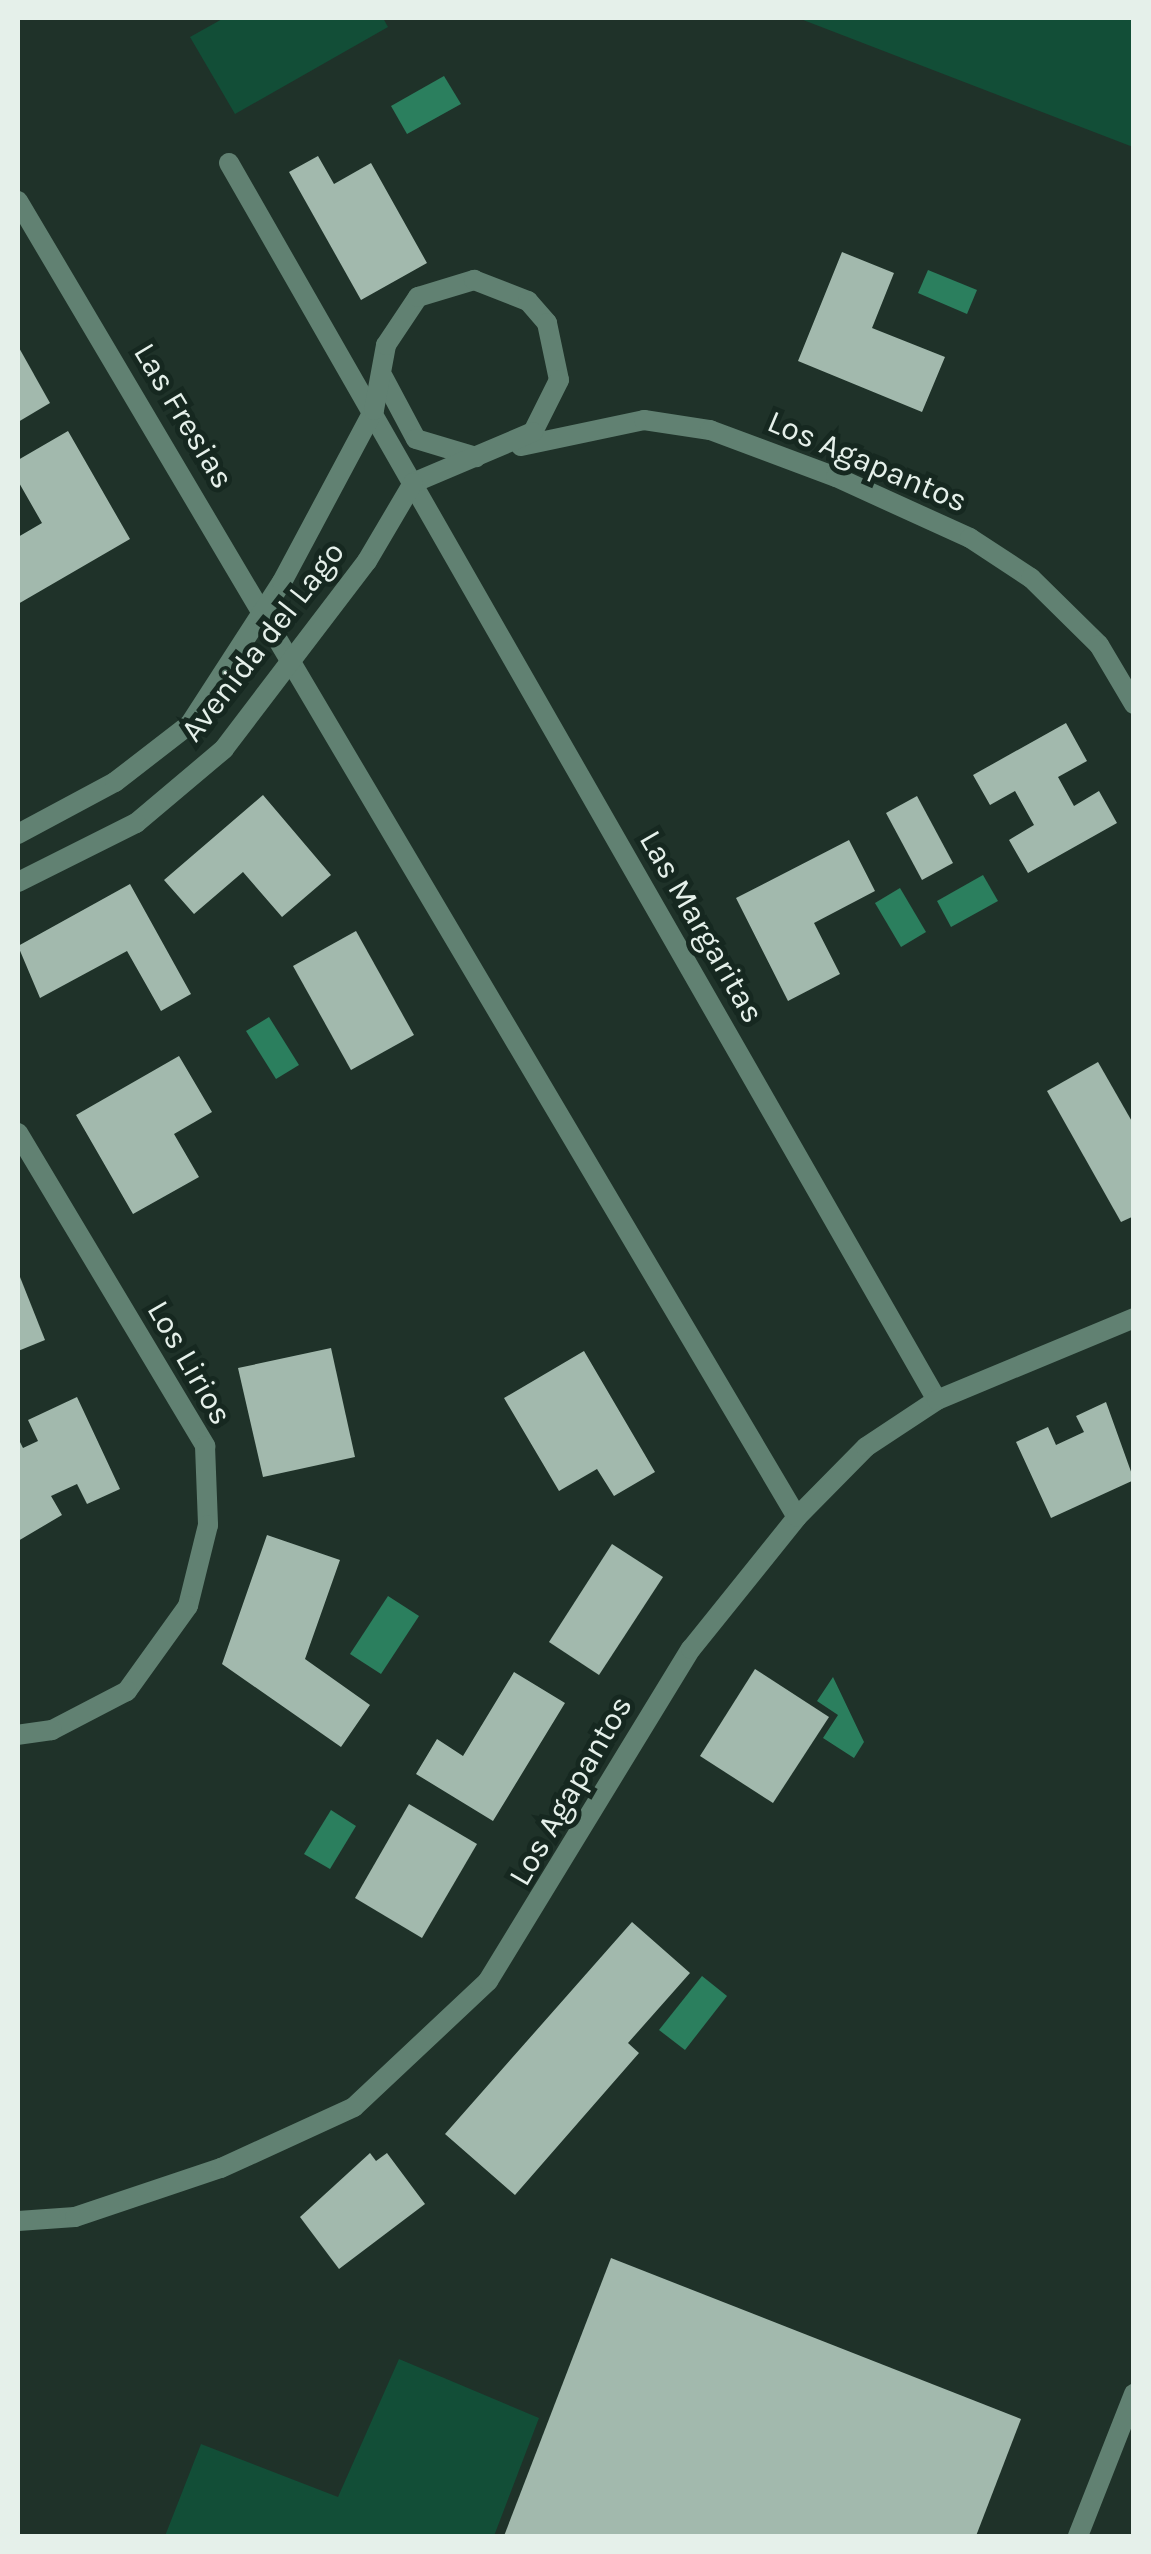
<!DOCTYPE html>
<style>
body{margin:0}
#map{position:relative;width:1151px;height:2554px;overflow:hidden;background:#1f3229;font-family:Karla,sans-serif}
div>[style]{position:absolute}
[style*='--x']{left:calc(var(--x)*1px);top:calc(var(--y)*1px);width:calc(var(--w)*1px);rotate:calc(var(--a)*1deg)}
.green>*{inset:0;background:#124e37}
.water>*{inset:0;background:#2b7f5e}
.building>*{inset:0;background:#a2b9ad}
.minor>*{height:20px;margin:-10px;padding:0 10px;transform-origin:10px;border-radius:10px;background:#618172}
span{translate:-50% -50%;white-space:nowrap;text-align:center;line-height:1.15;-webkit-text-stroke:10px #162820;paint-order:stroke}
.street-label{font-size:32px;color:#e5f0ea}
.frame{position:absolute;inset:0;border:20px solid #e5f0ea;pointer-events:none}
</style>
<div id="map">
<div class="green">
<div style="clip-path:polygon(224px 18px,383px 18px,388px 27px,235px 114px,190px 37px)"></div>
<div style="clip-path:polygon(798px 18px,1133px 18px,1133px 147px)"></div>
<div style="clip-path:polygon(399px 2359px,539px 2418px,494px 2536px,165px 2536px,201px 2444px,338px 2497px)"></div>
</div>
<div class="water">
<div style="clip-path:polygon(444px 76px,461px 104px,407px 134px,391px 106px)"></div>
<div style="clip-path:polygon(928px 270px,977px 290px,967px 314px,918px 293px)"></div>
<div style="clip-path:polygon(983px 875px,998px 901px,951px 927px,937px 901px)"></div>
<div style="clip-path:polygon(900px 888px,926px 932px,901px 947px,875px 903px)"></div>
<div style="clip-path:polygon(269px 1017px,299px 1065px,276px 1079px,246px 1031px)"></div>
<div style="clip-path:polygon(388px 1596px,419px 1616px,381px 1674px,350px 1654px)"></div>
<div style="clip-path:polygon(833px 1677px,864px 1742px,854px 1758px,823px 1738px,838px 1715px,817px 1701px)"></div>
<div style="clip-path:polygon(331px 1810px,356px 1826px,330px 1869px,304px 1854px)"></div>
<div style="clip-path:polygon(702px 1976px,727px 1996px,685px 2050px,659px 2030px)"></div>
</div>
<div class="building">
<div style="clip-path:polygon(318px 156px,334px 184px,371px 163px,427px 263px,361px 300px,289px 172px)"></div>
<div style="clip-path:polygon(842px 252px,894px 273px,872px 328px,945px 357px,922px 412px,798px 361px)"></div>
<div style="clip-path:polygon(18px 346px,50px 403px,18px 422px)"></div>
<div style="clip-path:polygon(68px 431px,130px 539px,18px 604px,18px 537px,42px 523px,18px 481px,18px 460px)"></div>
<div style="clip-path:polygon(1066px 723px,1087px 761px,1058px 777px,1074px 806px,1099px 791px,1117px 823px,1028px 873px,1009px 840px,1034px 825px,1015px 791px,990px 805px,973px 775px)"></div>
<div style="clip-path:polygon(263px 795px,331px 875px,282px 917px,243px 872px,194px 914px,164px 880px)"></div>
<div style="clip-path:polygon(917px 796px,953px 863px,922px 880px,886px 813px)"></div>
<div style="clip-path:polygon(849px 840px,875px 891px,814px 923px,840px 974px,788px 1001px,736px 898px)"></div>
<div style="clip-path:polygon(130px 884px,191px 994px,161px 1011px,127px 951px,40px 998px,18px 946px)"></div>
<div style="clip-path:polygon(356px 931px,414px 1035px,351px 1070px,293px 966px)"></div>
<div style="clip-path:polygon(179px 1056px,212px 1112px,174px 1134px,199px 1177px,133px 1214px,76px 1115px)"></div>
<div style="clip-path:polygon(1098px 1062px,1134px 1125px,1134px 1216px,1121px 1222px,1047px 1091px)"></div>
<div style="clip-path:polygon(18px 1272px,45px 1340px,18px 1351px)"></div>
<div style="clip-path:polygon(331px 1348px,355px 1457px,263px 1477px,238px 1368px)"></div>
<div style="clip-path:polygon(584px 1351px,655px 1472px,614px 1496px,597px 1469px,559px 1491px,504px 1398px)"></div>
<div style="clip-path:polygon(77px 1397px,120px 1489px,87px 1504px,77px 1484px,51px 1496px,62px 1515px,18px 1541px,18px 1438px,23px 1448px,38px 1441px,28px 1420px)"></div>
<div style="clip-path:polygon(1106px 1402px,1134px 1480px,1051px 1518px,1016px 1442px,1048px 1427px,1056px 1445px,1084px 1432px,1076px 1416px)"></div>
<div style="clip-path:polygon(267px 1535px,340px 1560px,305px 1659px,370px 1705px,341px 1747px,222px 1664px)"></div>
<div style="clip-path:polygon(612px 1544px,663px 1577px,599px 1675px,549px 1642px)"></div>
<div style="clip-path:polygon(755px 1669px,829px 1717px,773px 1803px,700px 1756px)"></div>
<div style="clip-path:polygon(514px 1672px,565px 1703px,493px 1821px,416px 1774px,437px 1739px,463px 1756px)"></div>
<div style="clip-path:polygon(409px 1804px,477px 1844px,422px 1938px,355px 1898px)"></div>
<div style="clip-path:polygon(632px 1922px,690px 1973px,628px 2043px,639px 2053px,515px 2195px,445px 2134px)"></div>
<div style="clip-path:polygon(370px 2153px,376px 2161px,387px 2153px,425px 2204px,339px 2269px,300px 2217px)"></div>
<div style="clip-path:polygon(611px 2258px,1021px 2419px,976px 2536px,504px 2536px)"></div>
</div>
<div class="minor">
<div style="--x:229;--y:163;--w:1425;--a:60.22"></div>
<div style="--x:18;--y:201;--w:1529;--a:59.38"></div>
<div style="--x:383;--y:377;--w:70;--a:62"></div>
<div style="--x:416;--y:439;--w:63;--a:16.7"></div>
<div style="--x:521;--y:446;--w:126;--a:-11.9"></div>
<div style="--x:644;--y:420;--w:67;--a:8.6"></div>
<div style="--x:710;--y:430;--w:134;--a:20.5"></div>
<div style="--x:836;--y:477;--w:147;--a:24.5"></div>
<div style="--x:970;--y:538;--w:73;--a:33.3"></div>
<div style="--x:1031;--y:578;--w:95;--a:44.6"></div>
<div style="--x:1099;--y:645;--w:69;--a:59.3"></div>
<div style="--x:18;--y:834;--w:110;--a:-28.2"></div>
<div style="--x:115;--y:782;--w:95;--a:-37.7"></div>
<div style="--x:190;--y:724;--w:169;--a:-57.1"></div>
<div style="--x:282;--y:582;--w:195;--a:-61.9"></div>
<div style="--x:374;--y:410;--w:66;--a:-79.5"></div>
<div style="--x:386;--y:345;--w:58;--a:-56.3"></div>
<div style="--x:418;--y:297;--w:59;--a:-16.9"></div>
<div style="--x:474;--y:280;--w:58;--a:21.3"></div>
<div style="--x:528;--y:301;--w:29;--a:49"></div>
<div style="--x:547;--y:323;--w:58;--a:78.1"></div>
<div style="--x:559;--y:380;--w:58;--a:116.6"></div>
<div style="--x:533;--y:432;--w:130;--a:157"></div>
<div style="--x:413;--y:483;--w:91;--a:120.5"></div>
<div style="--x:367;--y:561;--w:236;--a:127.3"></div>
<div style="--x:224;--y:749;--w:115;--a:139.9"></div>
<div style="--x:136;--y:823;--w:132;--a:153.4"></div>
<div style="--x:18;--y:1133;--w:365;--a:59.1"></div>
<div style="--x:205;--y:1446;--w:79;--a:87.8"></div>
<div style="--x:208;--y:1525;--w:83;--a:103.9"></div>
<div style="--x:188;--y:1606;--w:105;--a:125.7"></div>
<div style="--x:127;--y:1691;--w:85;--a:152.5"></div>
<div style="--x:52;--y:1730;--w:34;--a:172"></div>
<div style="--x:18;--y:2221;--w:57;--a:-4"></div>
<div style="--x:75;--y:2217;--w:154;--a:-18.6"></div>
<div style="--x:221;--y:2168;--w:146;--a:-24.6"></div>
<div style="--x:354;--y:2107;--w:184;--a:-43.2"></div>
<div style="--x:488;--y:1981;--w:389;--a:-58.6"></div>
<div style="--x:691;--y:1649;--w:169;--a:-51.2"></div>
<div style="--x:797;--y:1517;--w:98;--a:-45.4"></div>
<div style="--x:866;--y:1447;--w:85;--a:-33.5"></div>
<div style="--x:937;--y:1400;--w:213;--a:-22.6"></div>
<div style="--x:1078;--y:2536;--w:153;--a:-68.5"></div>
</div>
<div class="street-label">
<span style="left:183px;top:416px;rotate:59deg">Las Fresias</span>
<span style="left:867px;top:462px;rotate:23deg">Los Agapantos</span>
<span style="left:263px;top:642px;rotate:-52deg">Avenida del Lago</span>
<span style="left:701px;top:927px;rotate:60deg">Las Margaritas</span>
<span style="left:189px;top:1363px;rotate:60deg">Los Lirios</span>
<span style="left:571px;top:1791px;rotate:-60deg">Los Agapantos</span>
</div>
<div class="frame"></div>
</div>
